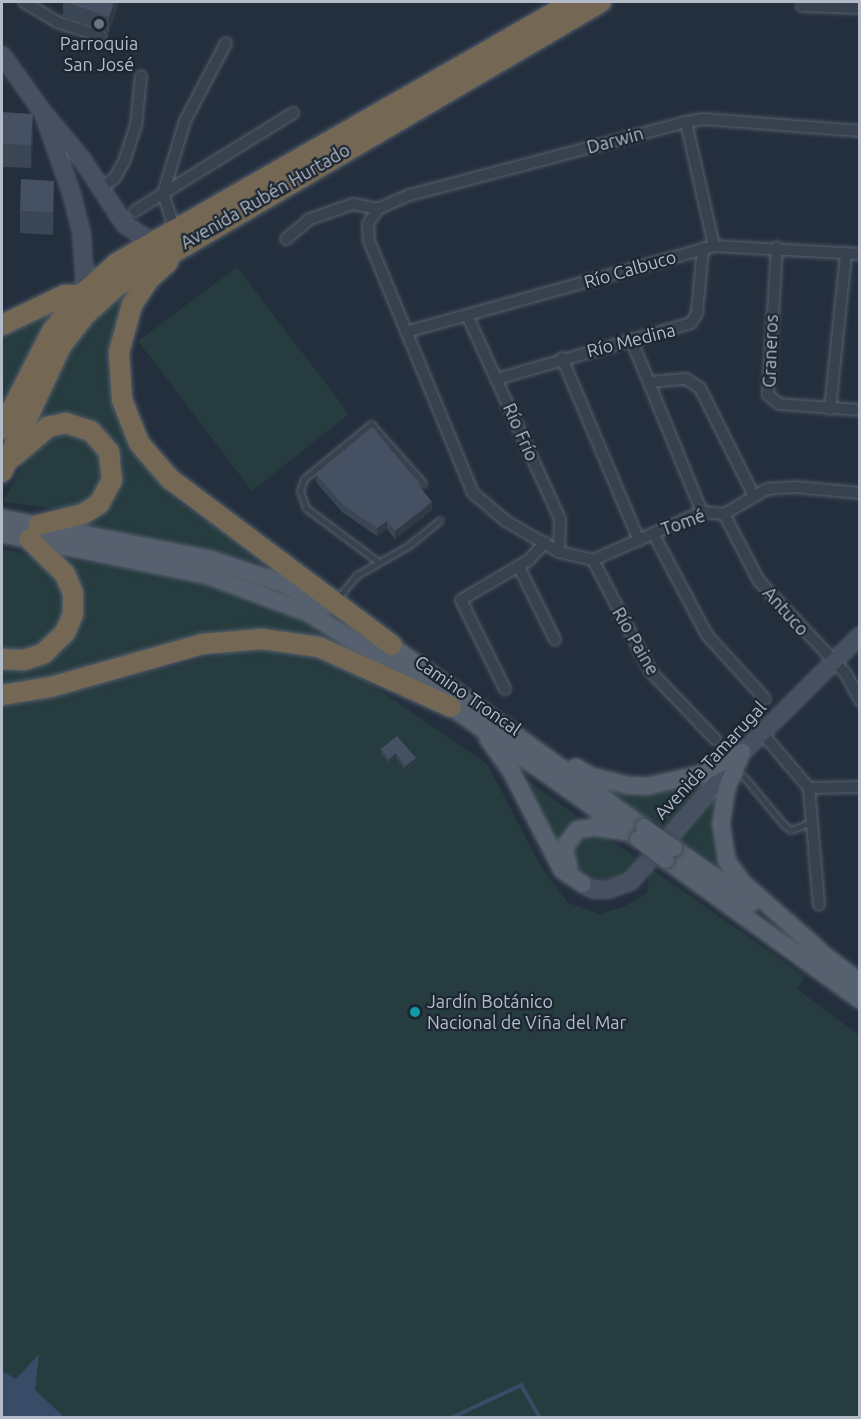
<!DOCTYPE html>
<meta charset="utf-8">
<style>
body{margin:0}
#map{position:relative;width:861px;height:1419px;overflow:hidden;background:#242f3e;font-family:Ubuntu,sans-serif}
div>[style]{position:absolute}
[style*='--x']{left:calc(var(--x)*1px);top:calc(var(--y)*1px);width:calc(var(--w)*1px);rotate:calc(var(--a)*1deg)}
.green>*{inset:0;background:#263c3f}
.water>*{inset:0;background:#394c67}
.stream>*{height:4px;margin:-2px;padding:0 2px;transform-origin:2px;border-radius:2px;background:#394c67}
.roads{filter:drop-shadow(0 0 2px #565f6c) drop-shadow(0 0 2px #565f6c)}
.lane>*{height:5px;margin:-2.5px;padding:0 2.5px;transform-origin:2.5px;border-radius:2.5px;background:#38414e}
.street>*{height:10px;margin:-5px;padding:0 5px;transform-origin:5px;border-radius:5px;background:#38414e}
.secondary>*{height:15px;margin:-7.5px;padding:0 7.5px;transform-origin:7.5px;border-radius:7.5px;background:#465061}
.primary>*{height:16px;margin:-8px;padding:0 8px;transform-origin:8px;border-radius:8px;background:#56606e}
.highway>*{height:20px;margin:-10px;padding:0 10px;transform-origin:10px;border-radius:10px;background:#746855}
.bridges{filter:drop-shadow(0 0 2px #414a57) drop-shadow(0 0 2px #414a57)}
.primary-bridge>*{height:16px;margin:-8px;padding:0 8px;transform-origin:8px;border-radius:8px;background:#56606e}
.wall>*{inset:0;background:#3b4654}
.shaded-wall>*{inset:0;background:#303945}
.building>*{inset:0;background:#455162}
.dots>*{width:16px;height:16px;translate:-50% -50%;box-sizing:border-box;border:3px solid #1d2633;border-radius:50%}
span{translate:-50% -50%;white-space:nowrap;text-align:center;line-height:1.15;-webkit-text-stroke:4.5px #1d2633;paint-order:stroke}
.poi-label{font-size:18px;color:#b4bcc9}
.left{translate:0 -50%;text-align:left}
.street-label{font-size:18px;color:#b4bcc9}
.frame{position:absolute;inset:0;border:3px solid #b4bcc9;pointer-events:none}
</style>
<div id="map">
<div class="green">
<div style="clip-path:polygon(237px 267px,349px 414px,252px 491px,138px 341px)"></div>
<div style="clip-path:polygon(147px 273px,113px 330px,109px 357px,112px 406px,125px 437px,176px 500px,273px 566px,86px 525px,112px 503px,121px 486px,123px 465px,116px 446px,102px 426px,81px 414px,55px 414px,33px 425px,68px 356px,95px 318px)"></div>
<div style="clip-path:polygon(50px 312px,2px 407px,2px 336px)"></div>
<div style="clip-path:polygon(73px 429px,86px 435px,106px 465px,100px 491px,75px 511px,3px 502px,27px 456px,54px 432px)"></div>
<div style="clip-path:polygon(2px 549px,31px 555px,51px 570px,65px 589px,64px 629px,26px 655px,2px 650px)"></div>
<div style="clip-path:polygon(59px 558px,191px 579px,230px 590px,300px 619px,372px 660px,320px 641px,275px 631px,229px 631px,191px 638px,43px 682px,2px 687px,2px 666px,43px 664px,64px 651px,76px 626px)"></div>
<div style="clip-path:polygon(243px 648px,308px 653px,346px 667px,488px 765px,539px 863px,568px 903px,600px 914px,623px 907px,647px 893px,650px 868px,805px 976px,797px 989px,859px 1035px,859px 1417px,2px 1418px,2px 704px,33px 702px)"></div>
<div style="clip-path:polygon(521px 775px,585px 822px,559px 848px)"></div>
<div style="clip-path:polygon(710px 776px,663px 829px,595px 781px)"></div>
<div style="clip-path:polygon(724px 784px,727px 872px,676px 836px)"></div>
<div style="clip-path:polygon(596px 832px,638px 858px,626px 874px,611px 879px,596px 879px,581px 871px,570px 855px,572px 844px)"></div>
</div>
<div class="water">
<div style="clip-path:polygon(39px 1354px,35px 1390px,64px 1417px,2px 1417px,2px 1371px,16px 1379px)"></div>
</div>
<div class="stream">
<div style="--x:451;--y:1418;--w:77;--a:-25.2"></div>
<div style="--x:521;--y:1385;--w:38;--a:60"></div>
</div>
<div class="roads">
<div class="lane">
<div style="--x:377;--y:561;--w:89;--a:-143.3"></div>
<div style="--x:306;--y:508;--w:18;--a:-109"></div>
<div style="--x:300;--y:491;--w:13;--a:-72"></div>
<div style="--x:304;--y:479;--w:87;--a:-39.4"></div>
<div style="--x:371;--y:424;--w:79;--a:48.6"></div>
<div style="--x:336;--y:600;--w:33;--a:-50"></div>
<div style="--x:357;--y:575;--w:59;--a:-29.6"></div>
<div style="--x:408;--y:546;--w:41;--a:-39.1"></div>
<div style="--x:744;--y:777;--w:64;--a:50.1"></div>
<div style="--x:785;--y:826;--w:7;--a:34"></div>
<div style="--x:791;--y:830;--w:22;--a:-21"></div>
</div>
<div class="street">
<div style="--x:24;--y:2;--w:39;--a:31"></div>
<div style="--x:57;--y:22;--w:46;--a:17.7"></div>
<div style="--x:802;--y:6;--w:58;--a:2"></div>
<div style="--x:686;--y:122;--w:127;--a:77.3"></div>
<div style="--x:860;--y:131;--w:157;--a:-175.6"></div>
<div style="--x:703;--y:119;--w:17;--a:170"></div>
<div style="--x:686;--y:122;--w:286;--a:165.2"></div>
<div style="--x:409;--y:195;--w:34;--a:156"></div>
<div style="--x:378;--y:209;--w:18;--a:124"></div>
<div style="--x:368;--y:224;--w:17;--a:87"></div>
<div style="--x:369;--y:241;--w:273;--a:67.6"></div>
<div style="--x:473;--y:493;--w:43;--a:40.3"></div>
<div style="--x:506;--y:521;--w:61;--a:30.3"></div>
<div style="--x:559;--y:552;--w:35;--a:13"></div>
<div style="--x:593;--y:560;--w:119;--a:-23.8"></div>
<div style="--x:702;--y:512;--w:22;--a:5"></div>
<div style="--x:724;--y:514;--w:50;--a:-30.2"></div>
<div style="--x:767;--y:489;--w:27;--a:-4"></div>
<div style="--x:794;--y:487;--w:66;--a:5.2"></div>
<div style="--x:99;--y:189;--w:18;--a:-34"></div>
<div style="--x:114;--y:179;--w:20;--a:-60"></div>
<div style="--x:124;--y:162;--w:38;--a:-72"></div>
<div style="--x:136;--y:126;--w:50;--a:-84.3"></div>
<div style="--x:135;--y:211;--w:186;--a:-31.8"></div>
<div style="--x:175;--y:230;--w:38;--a:-108"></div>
<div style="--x:163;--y:194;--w:76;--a:-73.2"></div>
<div style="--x:185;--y:121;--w:88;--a:-62.3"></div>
<div style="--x:286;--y:239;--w:31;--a:-40"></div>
<div style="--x:310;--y:219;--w:46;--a:-19.2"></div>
<div style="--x:353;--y:204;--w:25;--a:11"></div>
<div style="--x:777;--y:247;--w:148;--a:93.5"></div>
<div style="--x:768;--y:395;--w:14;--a:39"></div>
<div style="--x:779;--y:404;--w:81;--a:4.2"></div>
<div style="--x:467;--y:315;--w:224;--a:65.5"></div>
<div style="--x:560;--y:519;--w:33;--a:92"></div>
<div style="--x:406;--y:332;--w:320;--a:-15.6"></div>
<div style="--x:714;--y:246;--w:146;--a:3.1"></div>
<div style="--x:631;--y:339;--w:187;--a:67.7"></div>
<div style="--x:562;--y:358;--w:198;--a:67.1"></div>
<div style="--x:497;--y:379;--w:202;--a:-16.1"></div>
<div style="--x:691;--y:323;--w:12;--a:-59"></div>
<div style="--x:697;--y:313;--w:65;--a:-84.7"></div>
<div style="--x:650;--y:382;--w:36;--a:-5"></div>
<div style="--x:686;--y:379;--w:17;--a:33"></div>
<div style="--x:700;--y:388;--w:119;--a:63.4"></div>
<div style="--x:830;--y:409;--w:157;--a:-84.1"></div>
<div style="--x:724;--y:514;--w:76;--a:62.4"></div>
<div style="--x:759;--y:581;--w:127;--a:46.9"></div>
<div style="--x:846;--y:674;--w:30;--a:62"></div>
<div style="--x:653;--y:533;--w:115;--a:62.1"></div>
<div style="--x:707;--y:635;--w:86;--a:47.8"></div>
<div style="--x:593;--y:560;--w:126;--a:62.6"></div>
<div style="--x:651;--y:672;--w:93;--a:46.3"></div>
<div style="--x:519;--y:567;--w:81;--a:63.7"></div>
<div style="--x:505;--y:689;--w:99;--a:-116.3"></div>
<div style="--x:461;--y:600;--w:79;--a:-30.5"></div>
<div style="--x:529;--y:560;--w:24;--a:-48"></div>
<div style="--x:762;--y:733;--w:72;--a:49.5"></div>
<div style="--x:809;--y:788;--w:117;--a:85.1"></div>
<div style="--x:809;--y:788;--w:51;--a:-1.1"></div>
</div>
<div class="secondary">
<div style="--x:2;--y:55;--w:71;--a:54.7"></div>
<div style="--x:43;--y:113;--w:85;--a:70.7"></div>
<div style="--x:71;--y:193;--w:40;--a:75.6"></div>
<div style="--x:81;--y:232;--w:59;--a:86.1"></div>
<div style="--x:47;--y:117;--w:53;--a:50.3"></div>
<div style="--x:81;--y:158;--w:79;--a:56.9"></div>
<div style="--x:124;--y:224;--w:34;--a:32"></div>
<div style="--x:583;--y:884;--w:11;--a:27"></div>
<div style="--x:593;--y:889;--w:15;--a:0"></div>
<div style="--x:608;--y:889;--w:23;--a:-20"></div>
<div style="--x:630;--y:881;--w:171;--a:-49"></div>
<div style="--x:742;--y:752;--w:166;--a:-44.8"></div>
</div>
<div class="primary">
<div style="--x:2;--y:518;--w:212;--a:11.2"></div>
<div style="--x:210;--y:559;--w:79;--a:18.4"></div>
<div style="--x:285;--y:584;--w:49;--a:26.6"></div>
<div style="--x:2;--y:534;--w:208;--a:11.4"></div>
<div style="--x:206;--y:575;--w:109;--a:20.4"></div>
<div style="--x:308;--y:613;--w:83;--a:31.2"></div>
<div style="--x:379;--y:656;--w:317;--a:35.2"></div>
<div style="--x:382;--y:639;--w:322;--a:35.7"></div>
<div style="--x:488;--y:739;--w:37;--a:54"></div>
<div style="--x:510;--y:769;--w:114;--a:62.8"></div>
<div style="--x:562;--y:870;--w:25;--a:34"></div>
<div style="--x:742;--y:752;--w:38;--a:113"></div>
<div style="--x:727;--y:787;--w:36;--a:99"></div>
<div style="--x:721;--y:823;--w:38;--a:81"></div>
<div style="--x:727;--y:861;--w:26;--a:54"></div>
<div style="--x:742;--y:882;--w:103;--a:41.4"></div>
<div style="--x:576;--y:767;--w:17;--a:31"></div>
<div style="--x:591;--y:776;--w:36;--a:14"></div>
<div style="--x:626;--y:785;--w:22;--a:3"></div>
<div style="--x:648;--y:786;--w:54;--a:-12.8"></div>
<div style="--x:701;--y:774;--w:47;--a:-28.2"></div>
<div style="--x:674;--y:848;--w:95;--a:35.2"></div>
<div style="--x:666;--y:860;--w:239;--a:35.8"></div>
<div style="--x:569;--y:867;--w:20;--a:-105"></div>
<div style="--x:564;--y:848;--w:22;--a:-54"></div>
<div style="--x:577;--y:830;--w:17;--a:-10"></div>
<div style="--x:594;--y:827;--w:30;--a:9"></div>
<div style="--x:810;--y:944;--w:63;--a:37.2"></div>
</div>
<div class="highway">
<div style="--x:168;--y:262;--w:24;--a:138"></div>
<div style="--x:150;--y:278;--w:32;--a:124"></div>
<div style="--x:132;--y:305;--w:49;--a:105.5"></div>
<div style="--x:119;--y:352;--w:48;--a:86.4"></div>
<div style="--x:122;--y:400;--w:46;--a:68.4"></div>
<div style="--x:139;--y:443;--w:48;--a:49.3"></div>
<div style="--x:170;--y:479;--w:277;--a:36.8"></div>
<div style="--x:2;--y:325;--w:70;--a:-25.5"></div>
<div style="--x:65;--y:295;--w:16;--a:0"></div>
<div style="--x:2;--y:429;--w:110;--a:-63"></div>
<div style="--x:52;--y:331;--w:46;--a:-51.1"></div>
<div style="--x:81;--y:295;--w:48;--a:-41.6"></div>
<div style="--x:117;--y:263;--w:525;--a:-29.79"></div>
<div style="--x:13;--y:457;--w:46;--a:-40.6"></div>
<div style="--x:48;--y:427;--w:18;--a:-13"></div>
<div style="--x:66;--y:423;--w:26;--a:18"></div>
<div style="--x:91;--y:431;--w:28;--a:49"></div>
<div style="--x:109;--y:452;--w:28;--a:84"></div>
<div style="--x:112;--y:480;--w:27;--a:118"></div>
<div style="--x:99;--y:504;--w:19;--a:148"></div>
<div style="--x:83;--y:514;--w:46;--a:166.3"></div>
<div style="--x:2;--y:472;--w:139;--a:-64.9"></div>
<div style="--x:61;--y:346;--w:41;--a:-52"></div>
<div style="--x:86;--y:314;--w:43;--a:-42.2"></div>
<div style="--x:118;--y:285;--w:560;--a:-30.37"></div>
<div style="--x:2;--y:659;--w:22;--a:3"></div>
<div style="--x:24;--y:660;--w:20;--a:-18"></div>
<div style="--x:43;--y:654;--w:30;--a:-44"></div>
<div style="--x:65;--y:633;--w:21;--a:-67"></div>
<div style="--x:73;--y:614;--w:21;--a:-90"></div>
<div style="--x:73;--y:593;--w:21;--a:-113"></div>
<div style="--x:65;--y:574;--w:50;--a:-135.8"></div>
<div style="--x:2;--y:695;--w:50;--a:-9.3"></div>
<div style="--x:51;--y:687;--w:158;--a:-15.8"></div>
<div style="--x:203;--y:644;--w:59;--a:-4.8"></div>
<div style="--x:262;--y:639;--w:58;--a:8"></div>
<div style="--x:319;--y:647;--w:145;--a:24.4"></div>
</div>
</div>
<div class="bridges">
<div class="primary-bridge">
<div style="--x:644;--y:827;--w:37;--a:35"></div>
<div style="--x:638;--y:839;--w:35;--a:37"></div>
</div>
</div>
<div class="wall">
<div style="clip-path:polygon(63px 2px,118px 2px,118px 5px,109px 32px,63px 16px)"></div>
<div style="clip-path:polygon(2px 112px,33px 137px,31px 168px,2px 167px)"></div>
<div style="clip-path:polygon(54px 204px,53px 235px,20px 233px,20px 211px)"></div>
<div style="clip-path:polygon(316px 474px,432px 510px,395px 539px,387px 529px,377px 536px,342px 512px,316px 482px)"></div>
<div style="clip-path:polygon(397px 736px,416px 762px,405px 770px,396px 757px,389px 763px,381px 753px,381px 749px)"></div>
</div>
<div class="shaded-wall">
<div style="clip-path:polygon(114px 2px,118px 2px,118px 5px,109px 32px,109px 17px)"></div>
<div style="clip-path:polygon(33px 114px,33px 137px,31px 168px,31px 145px)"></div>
<div style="clip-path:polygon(54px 181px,54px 204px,53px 235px,53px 212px)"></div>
<div style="clip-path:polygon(432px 502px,432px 510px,395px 539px,395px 531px)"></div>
<div style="clip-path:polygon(387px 521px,387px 529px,377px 536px,377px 528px)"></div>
<div style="clip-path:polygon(396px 753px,396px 757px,389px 763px,389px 759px)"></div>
<div style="clip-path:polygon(416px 758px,416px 762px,405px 770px,405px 766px)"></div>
</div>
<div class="building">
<div style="clip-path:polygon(66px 2px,114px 2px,109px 17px)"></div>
<div style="clip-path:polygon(2px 112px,33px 114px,31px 145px,2px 144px)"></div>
<div style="clip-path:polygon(21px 179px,54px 181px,53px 212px,20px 211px)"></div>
<div style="clip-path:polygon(373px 427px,432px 502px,395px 531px,387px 521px,377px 528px,342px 504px,316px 474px)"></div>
<div style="clip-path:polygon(397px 736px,416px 758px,405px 766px,396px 753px,389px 759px,381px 749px)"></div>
</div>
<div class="dots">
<div style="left:99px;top:24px;background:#6b7280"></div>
<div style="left:415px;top:1012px;background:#0f9aa8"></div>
</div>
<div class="poi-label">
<span style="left:99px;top:54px">Parroquia<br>San José</span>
<span class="left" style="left:427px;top:1012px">Jardín Botánico<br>Nacional de Viña del Mar</span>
</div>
<div class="street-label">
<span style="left:615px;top:140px;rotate:-15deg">Darwin</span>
<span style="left:265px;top:196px;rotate:-30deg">Avenida Rubén Hurtado</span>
<span style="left:630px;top:269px;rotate:-16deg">Río Calbuco</span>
<span style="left:631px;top:340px;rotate:-14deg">Río Medina</span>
<span style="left:770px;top:351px;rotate:-88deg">Graneros</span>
<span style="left:521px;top:432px;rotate:66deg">Río Frío</span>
<span style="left:683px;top:522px;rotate:-20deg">Tomé</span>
<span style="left:786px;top:611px;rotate:48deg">Antuco</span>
<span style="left:636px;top:641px;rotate:60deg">Río Paine</span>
<span style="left:468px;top:695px;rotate:35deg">Camino Troncal</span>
<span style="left:710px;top:760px;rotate:-47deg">Avenida Tamarugal</span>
</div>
<div class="frame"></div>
</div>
